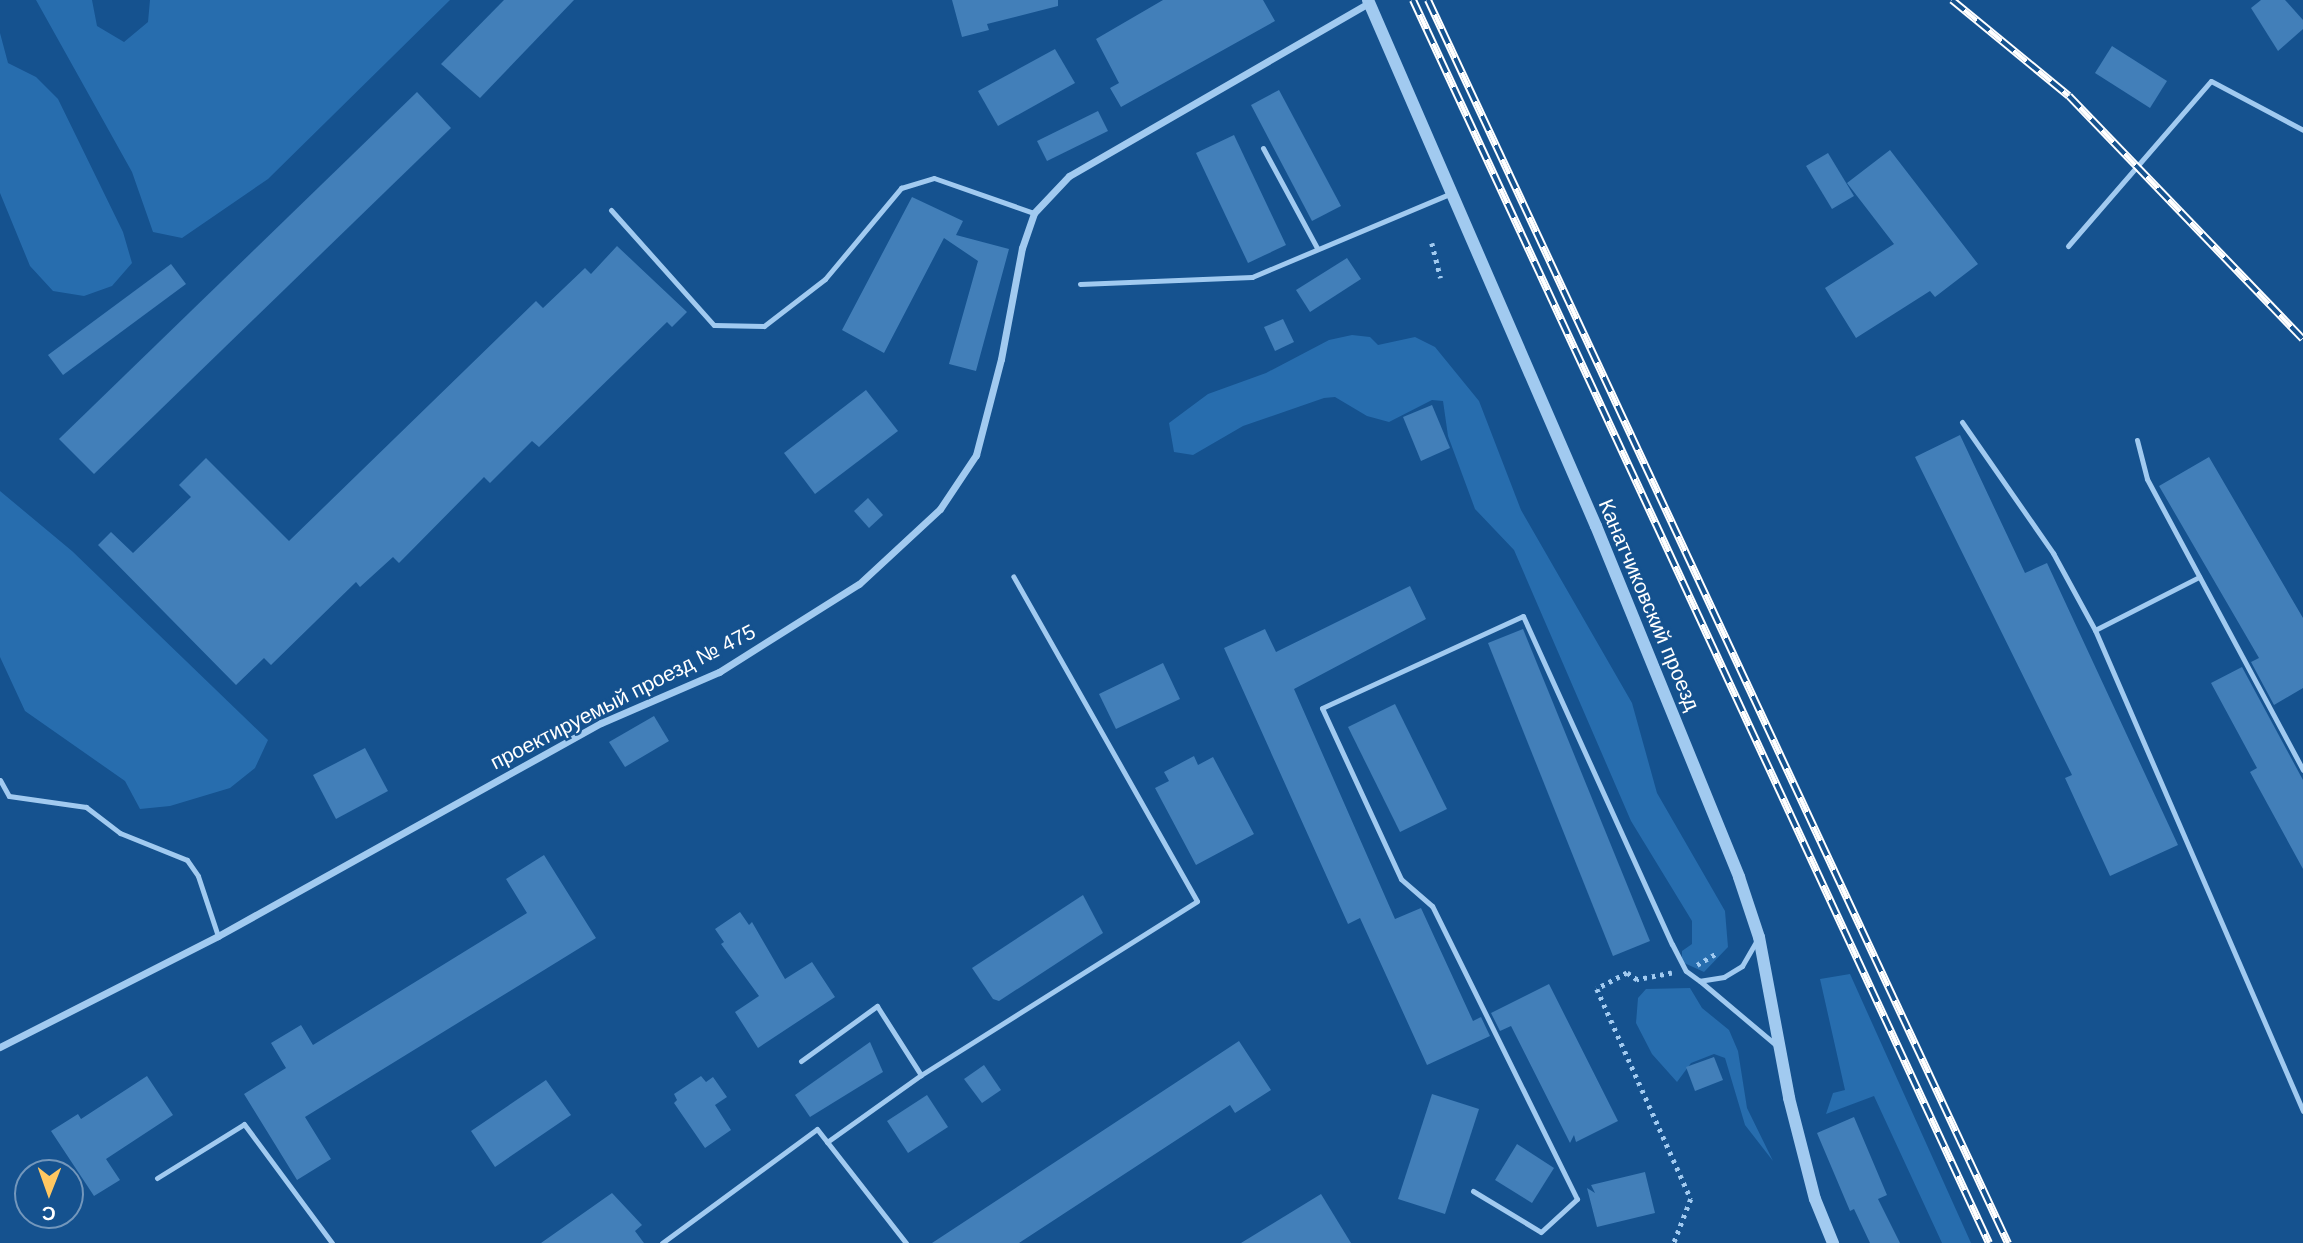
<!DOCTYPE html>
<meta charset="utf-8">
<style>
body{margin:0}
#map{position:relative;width:2303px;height:1243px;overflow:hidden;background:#15528f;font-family:Arial,sans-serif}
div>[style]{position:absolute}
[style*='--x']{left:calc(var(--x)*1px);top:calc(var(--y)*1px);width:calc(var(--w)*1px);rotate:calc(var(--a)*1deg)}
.green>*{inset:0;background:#276dae}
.building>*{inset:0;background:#427fb9}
.path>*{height:4.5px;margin-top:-2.25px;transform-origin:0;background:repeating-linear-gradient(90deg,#a1caf0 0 3.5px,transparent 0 8.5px)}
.service>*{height:5px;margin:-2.5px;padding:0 2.5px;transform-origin:2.5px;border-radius:2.5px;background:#a1caf0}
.minor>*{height:7px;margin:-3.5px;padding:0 3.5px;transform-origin:3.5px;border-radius:3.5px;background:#a1caf0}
.tertiary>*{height:12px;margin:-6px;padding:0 6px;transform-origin:6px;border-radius:6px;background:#a1caf0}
.rail>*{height:8px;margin-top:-4px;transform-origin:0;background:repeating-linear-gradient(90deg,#15528f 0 16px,#fff 0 32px);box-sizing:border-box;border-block:2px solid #fff}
span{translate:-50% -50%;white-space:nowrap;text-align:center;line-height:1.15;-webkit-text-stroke:5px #15528f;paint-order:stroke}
.street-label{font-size:21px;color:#fff}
.north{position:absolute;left:14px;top:1159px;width:70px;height:70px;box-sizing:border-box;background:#15528f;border:2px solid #7397bc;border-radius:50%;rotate:181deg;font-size:19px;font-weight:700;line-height:28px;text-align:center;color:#fff}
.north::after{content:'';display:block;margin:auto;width:24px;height:32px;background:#ffc761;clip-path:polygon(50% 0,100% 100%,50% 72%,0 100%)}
</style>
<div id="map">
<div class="green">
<div style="clip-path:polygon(36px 0,92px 0,97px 26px,124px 42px,148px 22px,150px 0,450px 0,268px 179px,182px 238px,153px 232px,132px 172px)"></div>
<div style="clip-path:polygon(0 33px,8px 63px,36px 77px,58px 99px,123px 232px,132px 263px,112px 286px,84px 296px,53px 291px,30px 266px,0 193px)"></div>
<div style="clip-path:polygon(1352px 335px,1370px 337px,1378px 345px,1415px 337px,1435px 347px,1479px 401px,1521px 510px,1632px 703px,1657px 793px,1725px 911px,1728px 947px,1704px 972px,1682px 962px,1682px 951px,1692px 944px,1692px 921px,1631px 821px,1514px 550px,1475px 509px,1448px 436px,1443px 401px,1432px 400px,1389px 422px,1367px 416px,1335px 397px,1324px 398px,1243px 426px,1193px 455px,1174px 452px,1169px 423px,1208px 394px,1266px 373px,1329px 340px)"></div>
<div style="clip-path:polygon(0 491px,72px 551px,268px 740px,255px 768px,230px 788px,170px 806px,140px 809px,125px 781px,25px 711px,0 657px)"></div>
<div style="clip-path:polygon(1850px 974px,1971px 1243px,1942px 1243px,1874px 1096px,1826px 1114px,1833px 1093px,1845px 1090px,1820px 979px)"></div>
<div style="clip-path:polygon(1690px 988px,1702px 1008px,1729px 1030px,1738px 1051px,1747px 1108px,1773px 1161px,1745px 1125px,1725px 1058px,1714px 1054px,1691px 1063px,1677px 1082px,1652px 1054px,1636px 1023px,1638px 998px,1646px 989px)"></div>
</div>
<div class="building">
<div style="clip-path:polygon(504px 0,574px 0,480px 98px,441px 64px)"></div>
<div style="clip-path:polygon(952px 0,1058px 0,1058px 6px,987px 24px,989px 30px,962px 37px)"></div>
<div style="clip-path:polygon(1163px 0,1263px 0,1275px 21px,1121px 107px,1110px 88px,1119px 83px,1096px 39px)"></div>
<div style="clip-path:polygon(2261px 0,2285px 0,2303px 20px,2303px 29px,2278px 51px,2251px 8px)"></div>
<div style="clip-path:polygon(2112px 46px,2167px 81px,2150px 108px,2095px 73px)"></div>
<div style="clip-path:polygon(1055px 49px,1075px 83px,998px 126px,978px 91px)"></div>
<div style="clip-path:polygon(1279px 90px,1341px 206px,1312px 221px,1251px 105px)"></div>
<div style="clip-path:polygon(417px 92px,451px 128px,94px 474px,59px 439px)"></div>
<div style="clip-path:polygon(1098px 111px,1108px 131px,1047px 161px,1037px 141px)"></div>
<div style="clip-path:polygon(1234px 135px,1286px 245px,1248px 263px,1196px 153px)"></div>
<div style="clip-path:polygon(1890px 150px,1978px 264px,1935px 297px,1930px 291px,1856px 338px,1825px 288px,1894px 244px,1847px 183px)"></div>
<div style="clip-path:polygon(1828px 153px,1854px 196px,1832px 209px,1806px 166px)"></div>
<div style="clip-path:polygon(912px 197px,963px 221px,956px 235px,1009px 249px,976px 371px,949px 364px,978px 261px,944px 238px,884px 353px,842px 330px)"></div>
<div style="clip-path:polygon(617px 246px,687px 312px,672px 327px,667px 322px,539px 447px,532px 441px,490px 483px,484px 477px,399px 563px,393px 557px,360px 587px,356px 582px,271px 665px,264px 658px,236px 685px,98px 545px,111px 532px,133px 553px,191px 497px,179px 485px,206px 458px,289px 541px,536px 301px,543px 308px,585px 268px,591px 274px)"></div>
<div style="clip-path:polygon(1347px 258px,1361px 279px,1310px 312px,1296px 290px)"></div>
<div style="clip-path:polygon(171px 264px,186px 284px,63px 375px,48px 355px)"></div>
<div style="clip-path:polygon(1283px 319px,1294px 342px,1275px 351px,1264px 327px)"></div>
<div style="clip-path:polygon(866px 390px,898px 431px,815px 494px,784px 453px)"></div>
<div style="clip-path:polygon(1432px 405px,1450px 448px,1421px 461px,1403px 417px)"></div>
<div style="clip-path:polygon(1960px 435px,2025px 573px,2047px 563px,2178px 845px,2110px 876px,2065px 778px,2072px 775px,1915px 457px)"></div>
<div style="clip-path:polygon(2209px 457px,2303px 618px,2303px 688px,2274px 705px,2251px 662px,2259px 658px,2159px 486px)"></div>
<div style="clip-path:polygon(868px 498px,883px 515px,869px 528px,854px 511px)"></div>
<div style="clip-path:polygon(1410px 586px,1426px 619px,1294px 689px,1395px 919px,1421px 908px,1473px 1021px,1481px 1017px,1490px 1036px,1427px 1065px,1360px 918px,1348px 924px,1224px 648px,1265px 629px,1276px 652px)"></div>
<div style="clip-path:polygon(1523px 629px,1650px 941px,1613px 956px,1488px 643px)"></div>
<div style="clip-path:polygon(1163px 663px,1180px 699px,1116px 729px,1099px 694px)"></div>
<div style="clip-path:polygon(2242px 667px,2303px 780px,2303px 869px,2250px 772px,2257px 768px,2211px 683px)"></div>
<div style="clip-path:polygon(1395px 704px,1447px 809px,1400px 832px,1348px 727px)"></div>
<div style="clip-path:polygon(654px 716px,669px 741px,625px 767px,609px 742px)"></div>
<div style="clip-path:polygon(365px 748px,388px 791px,336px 819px,313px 775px)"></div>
<div style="clip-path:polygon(1194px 756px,1198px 765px,1213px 757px,1254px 834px,1196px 865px,1155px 788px,1169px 781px,1164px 772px)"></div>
<div style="clip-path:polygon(544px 855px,596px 938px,305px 1117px,331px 1159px,297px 1180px,244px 1094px,286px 1068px,271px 1043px,301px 1025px,313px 1045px,527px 913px,506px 879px)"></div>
<div style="clip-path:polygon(1083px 895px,1103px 933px,999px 1001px,993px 999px,972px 968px)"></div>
<div style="clip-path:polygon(740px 912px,749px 925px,752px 922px,785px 979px,812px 962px,835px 997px,758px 1048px,735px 1012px,759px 996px,721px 944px,724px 942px,715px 929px)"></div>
<div style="clip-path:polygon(1549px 984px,1618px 1121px,1576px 1142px,1574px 1135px,1570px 1143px,1511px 1026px,1500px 1031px,1491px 1013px)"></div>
<div style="clip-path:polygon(1239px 1041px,1271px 1090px,1235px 1113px,1230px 1105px,1019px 1243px,932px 1243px)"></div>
<div style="clip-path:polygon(870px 1042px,883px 1072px,810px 1117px,795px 1095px)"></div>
<div style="clip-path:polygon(1714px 1057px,1723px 1080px,1695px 1091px,1686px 1067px)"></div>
<div style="clip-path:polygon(984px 1065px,1001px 1090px,982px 1103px,964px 1079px)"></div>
<div style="clip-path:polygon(147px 1076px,173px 1115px,106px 1159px,120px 1180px,94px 1196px,51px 1131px,78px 1114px,81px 1119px)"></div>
<div style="clip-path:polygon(701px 1076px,706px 1082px,713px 1077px,727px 1097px,715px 1105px,731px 1130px,705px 1148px,674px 1103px,677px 1100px,674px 1094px)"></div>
<div style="clip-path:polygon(546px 1080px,571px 1115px,495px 1167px,471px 1131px)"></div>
<div style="clip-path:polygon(1432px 1094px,1479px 1109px,1445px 1214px,1398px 1199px)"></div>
<div style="clip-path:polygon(927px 1095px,948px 1127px,908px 1153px,887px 1121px)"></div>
<div style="clip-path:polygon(1854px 1117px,1887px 1195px,1878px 1199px,1900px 1243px,1870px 1243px,1854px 1209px,1850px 1211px,1817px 1133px)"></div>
<div style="clip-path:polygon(1517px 1144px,1554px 1168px,1532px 1203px,1495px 1180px)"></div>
<div style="clip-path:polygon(1645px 1172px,1655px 1213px,1597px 1227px,1587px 1188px,1595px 1193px,1591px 1185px)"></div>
<div style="clip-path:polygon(612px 1193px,642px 1225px,635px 1231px,644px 1243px,541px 1243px)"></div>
<div style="clip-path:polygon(1321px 1194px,1351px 1243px,1241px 1243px)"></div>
</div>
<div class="path">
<div style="--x:1432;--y:243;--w:36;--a:76"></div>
<div style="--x:1697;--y:965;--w:23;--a:-31"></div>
<div style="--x:1672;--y:973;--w:36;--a:169"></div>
<div style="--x:1637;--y:980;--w:12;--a:-145"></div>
<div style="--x:1627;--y:973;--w:34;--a:152"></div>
<div style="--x:1597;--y:989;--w:230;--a:65.9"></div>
<div style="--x:1691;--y:1199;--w:47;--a:111.1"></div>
</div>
<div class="service">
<div style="--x:1263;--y:148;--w:114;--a:61.6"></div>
<div style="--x:611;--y:210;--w:154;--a:48.2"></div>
<div style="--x:714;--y:325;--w:50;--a:1.1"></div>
<div style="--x:764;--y:326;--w:77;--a:-37.6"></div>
<div style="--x:825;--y:279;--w:119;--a:-50.1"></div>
<div style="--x:901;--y:188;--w:34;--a:-17"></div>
<div style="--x:934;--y:178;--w:106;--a:19.3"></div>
<div style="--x:2068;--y:246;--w:218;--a:-49.1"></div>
<div style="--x:2211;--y:81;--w:104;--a:28"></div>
<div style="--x:1080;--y:284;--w:172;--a:-2.3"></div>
<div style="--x:1252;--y:277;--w:217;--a:-22.8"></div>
<div style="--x:1962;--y:422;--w:160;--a:55.2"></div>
<div style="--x:2053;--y:553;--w:88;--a:61.4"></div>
<div style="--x:2095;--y:630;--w:524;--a:66.61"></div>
<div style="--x:2137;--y:440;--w:40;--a:75.6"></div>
<div style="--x:2147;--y:479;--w:330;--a:61.8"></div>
<div style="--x:2095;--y:630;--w:117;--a:-27"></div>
<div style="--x:0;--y:780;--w:18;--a:61"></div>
<div style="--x:9;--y:796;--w:78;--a:8.1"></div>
<div style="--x:86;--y:807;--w:43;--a:37.4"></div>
<div style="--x:120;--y:833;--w:72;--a:21.9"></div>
<div style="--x:187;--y:860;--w:19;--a:55"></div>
<div style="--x:198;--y:876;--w:63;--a:71.6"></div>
<div style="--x:1757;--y:940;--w:30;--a:120"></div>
<div style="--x:1742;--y:966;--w:21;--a:149"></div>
<div style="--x:1724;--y:977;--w:24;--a:171"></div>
<div style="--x:1700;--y:981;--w:99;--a:40.1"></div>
<div style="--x:801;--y:1061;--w:94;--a:-35.9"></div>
<div style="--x:877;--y:1006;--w:82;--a:57.5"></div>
<div style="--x:827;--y:1142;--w:115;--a:-35.5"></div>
<div style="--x:921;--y:1075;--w:326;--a:-32.2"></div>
<div style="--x:1197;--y:901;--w:373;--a:-119.5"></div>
<div style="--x:157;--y:1178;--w:102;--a:-31.8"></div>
<div style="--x:244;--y:1124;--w:148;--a:53.5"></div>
<div style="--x:1473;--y:1191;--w:79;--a:31.1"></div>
<div style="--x:1541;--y:1232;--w:49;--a:-42.5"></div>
<div style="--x:1577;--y:1199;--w:327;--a:-116.3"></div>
<div style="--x:1432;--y:906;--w:41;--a:-138.9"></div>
<div style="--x:1401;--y:879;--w:188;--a:-114.8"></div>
<div style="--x:1322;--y:708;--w:221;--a:-24.6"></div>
<div style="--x:1523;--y:616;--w:360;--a:65.6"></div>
<div style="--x:1672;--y:944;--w:30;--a:63"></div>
<div style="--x:1686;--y:971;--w:17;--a:36"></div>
<div style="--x:662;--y:1243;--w:192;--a:-36.3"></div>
<div style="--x:817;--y:1129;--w:145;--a:52"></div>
</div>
<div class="minor">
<div style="--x:0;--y:1047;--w:245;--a:-27"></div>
<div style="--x:218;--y:936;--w:438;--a:-29.1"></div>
<div style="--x:601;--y:723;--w:129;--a:-23.4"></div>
<div style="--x:719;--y:672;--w:165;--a:-32.2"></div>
<div style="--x:859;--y:584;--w:110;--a:-42.8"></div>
<div style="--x:940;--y:509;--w:65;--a:-56.3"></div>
<div style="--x:976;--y:455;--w:99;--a:-75.4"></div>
<div style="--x:1001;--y:359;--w:113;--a:-79.3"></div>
<div style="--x:1022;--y:248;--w:37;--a:-71"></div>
<div style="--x:1034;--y:213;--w:51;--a:-46.6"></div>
<div style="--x:1069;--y:176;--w:346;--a:-30"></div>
</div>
<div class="tertiary">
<div style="--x:1368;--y:0;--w:573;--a:66.57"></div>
<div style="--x:1596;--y:526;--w:379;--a:67.8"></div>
<div style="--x:1739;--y:877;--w:63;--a:71.6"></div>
<div style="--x:1759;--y:937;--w:164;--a:79.4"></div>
<div style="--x:1789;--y:1098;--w:104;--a:75.6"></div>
<div style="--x:1815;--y:1199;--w:48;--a:67.8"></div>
</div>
<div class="rail">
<div style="--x:1413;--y:0;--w:1370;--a:65.14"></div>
<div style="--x:1428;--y:0;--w:1372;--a:64.99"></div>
<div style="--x:1952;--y:0;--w:151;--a:39.4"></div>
<div style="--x:2069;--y:96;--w:337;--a:46.1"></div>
</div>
<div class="street-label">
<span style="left:1649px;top:605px;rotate:67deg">Канатчиковский проезд</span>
<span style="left:623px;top:697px;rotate:-27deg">проектируемый проезд № 475</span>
</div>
<div class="north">С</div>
</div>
